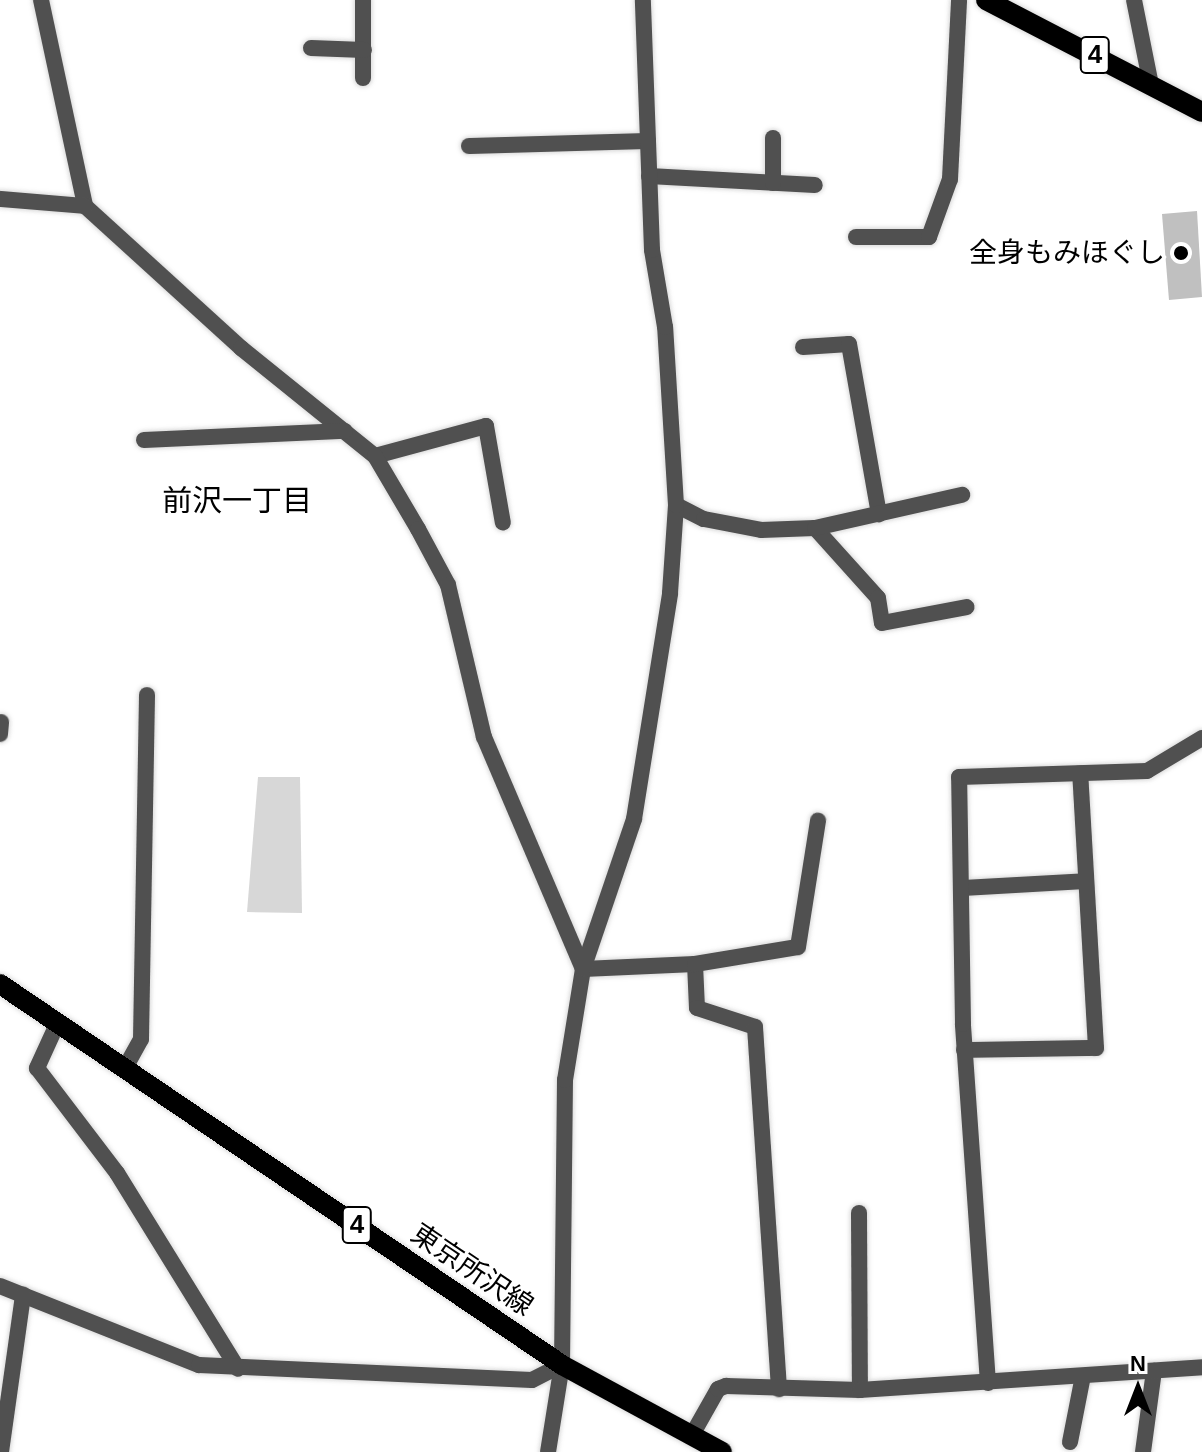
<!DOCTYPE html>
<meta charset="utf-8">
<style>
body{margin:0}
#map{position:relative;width:1202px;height:1452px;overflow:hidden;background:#fff;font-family:Helvetica,"Noto Sans JP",sans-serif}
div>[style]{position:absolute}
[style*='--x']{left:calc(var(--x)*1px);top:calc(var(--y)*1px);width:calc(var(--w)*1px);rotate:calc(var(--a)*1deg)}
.green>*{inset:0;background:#d7d7d7}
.building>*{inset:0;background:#c0c0c0}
.roads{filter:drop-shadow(0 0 2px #dbdbdb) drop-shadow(0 0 2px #dbdbdb)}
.service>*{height:16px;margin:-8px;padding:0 8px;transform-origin:8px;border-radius:8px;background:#505050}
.minor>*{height:16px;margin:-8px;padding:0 8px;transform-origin:8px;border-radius:8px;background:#505050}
.primary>*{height:20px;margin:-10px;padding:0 10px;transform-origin:10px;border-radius:10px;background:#000}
.dots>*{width:22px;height:22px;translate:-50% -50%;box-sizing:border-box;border:4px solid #fff;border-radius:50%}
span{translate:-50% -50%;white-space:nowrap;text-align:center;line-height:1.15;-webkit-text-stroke:7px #fff;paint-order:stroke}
.shield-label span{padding:2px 6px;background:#fff;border:2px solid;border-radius:6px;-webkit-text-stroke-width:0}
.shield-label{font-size:26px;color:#000;font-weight:700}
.poi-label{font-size:28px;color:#000}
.right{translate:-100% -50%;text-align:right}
.street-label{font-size:28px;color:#000}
.neighbourhood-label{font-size:30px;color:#000}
.north{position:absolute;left:1098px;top:1348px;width:80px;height:80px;-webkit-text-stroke:6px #fff;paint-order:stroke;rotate:0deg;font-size:22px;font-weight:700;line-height:32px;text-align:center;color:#000}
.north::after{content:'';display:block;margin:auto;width:28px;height:36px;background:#000;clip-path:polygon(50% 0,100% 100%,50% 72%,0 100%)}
</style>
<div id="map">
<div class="green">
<div style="clip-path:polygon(258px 777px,300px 777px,302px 913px,247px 912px)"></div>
</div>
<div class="building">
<div style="clip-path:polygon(1197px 211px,1202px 297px,1169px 300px,1162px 214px)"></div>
</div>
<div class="roads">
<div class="service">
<div style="--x:363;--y:0;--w:78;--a:90"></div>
<div style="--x:311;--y:48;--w:53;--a:2.2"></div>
<div style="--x:469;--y:146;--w:179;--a:-1.6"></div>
<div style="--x:649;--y:176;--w:166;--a:3.1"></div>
<div style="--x:773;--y:183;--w:45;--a:-90"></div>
<div style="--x:856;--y:237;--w:73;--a:0"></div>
<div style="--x:929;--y:237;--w:62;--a:-70.1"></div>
<div style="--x:803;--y:347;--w:46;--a:-3.7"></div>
<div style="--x:849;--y:344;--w:173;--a:80"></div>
<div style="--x:375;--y:456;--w:115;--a:-15.1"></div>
<div style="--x:486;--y:426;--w:98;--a:80.1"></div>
<div style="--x:676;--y:505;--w:31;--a:27"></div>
<div style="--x:704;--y:519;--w:58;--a:10.9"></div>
<div style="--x:761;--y:530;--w:54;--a:-2.1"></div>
<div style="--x:815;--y:528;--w:94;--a:48"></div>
<div style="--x:878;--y:598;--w:25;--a:81"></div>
<div style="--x:882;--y:623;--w:86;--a:-10.7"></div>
<div style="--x:815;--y:528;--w:151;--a:-12.7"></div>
<div style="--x:859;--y:1213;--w:177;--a:89.7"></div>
<div style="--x:1070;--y:1442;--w:67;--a:-78.9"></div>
<div style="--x:1143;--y:1452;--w:82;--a:-82.3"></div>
</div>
<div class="minor">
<div style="--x:41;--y:0;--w:211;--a:77.9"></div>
<div style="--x:85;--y:206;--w:211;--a:42.3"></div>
<div style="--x:241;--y:348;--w:172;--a:38.9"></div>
<div style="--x:375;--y:456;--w:85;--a:59.5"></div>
<div style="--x:418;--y:529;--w:64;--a:61.8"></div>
<div style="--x:448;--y:585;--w:156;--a:76.7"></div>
<div style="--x:484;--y:737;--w:252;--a:66.9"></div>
<div style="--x:1134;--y:0;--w:87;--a:78.7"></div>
<div style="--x:950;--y:179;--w:179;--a:-87.1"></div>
<div style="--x:0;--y:199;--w:85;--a:4.7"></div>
<div style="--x:144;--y:440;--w:201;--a:-2.6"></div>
<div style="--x:0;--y:734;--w:12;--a:-85"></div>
<div style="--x:962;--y:888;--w:124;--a:-3.2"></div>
<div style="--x:695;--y:964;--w:44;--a:87.4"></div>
<div style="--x:697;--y:1008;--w:61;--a:18.1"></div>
<div style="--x:755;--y:1027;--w:363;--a:86.2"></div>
<div style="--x:583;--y:969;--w:112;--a:-2.6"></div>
<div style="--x:695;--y:964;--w:104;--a:-9.4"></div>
<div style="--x:798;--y:947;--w:128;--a:-81"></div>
<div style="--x:58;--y:1022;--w:51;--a:114.5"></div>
<div style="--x:37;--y:1068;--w:132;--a:52.7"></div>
<div style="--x:117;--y:1173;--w:230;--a:58.3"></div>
<div style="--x:964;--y:1050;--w:132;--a:-0.9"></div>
<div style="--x:1096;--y:1048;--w:275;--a:-93.3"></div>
<div style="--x:125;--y:1068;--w:33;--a:-61"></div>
<div style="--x:141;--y:1039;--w:344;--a:-89"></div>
<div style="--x:0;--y:1286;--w:214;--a:21.7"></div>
<div style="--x:199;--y:1365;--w:333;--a:2.6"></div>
<div style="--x:532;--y:1380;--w:34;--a:-27"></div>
<div style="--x:988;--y:1383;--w:360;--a:-94"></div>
<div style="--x:963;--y:1024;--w:247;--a:-90.9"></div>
<div style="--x:959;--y:777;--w:188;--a:-1.8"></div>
<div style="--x:1147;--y:771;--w:64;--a:-31"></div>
<div style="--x:692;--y:1435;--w:53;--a:-60.5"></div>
<div style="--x:718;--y:1389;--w:9;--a:-21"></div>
<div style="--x:726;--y:1386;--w:134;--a:1.7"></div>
<div style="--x:860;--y:1390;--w:343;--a:-3.8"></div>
<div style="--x:1;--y:1452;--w:159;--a:-82"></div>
<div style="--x:548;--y:1452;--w:88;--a:-80.9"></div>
<div style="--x:562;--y:1365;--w:285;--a:-89.4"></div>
<div style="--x:565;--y:1080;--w:112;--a:-80.8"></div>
<div style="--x:583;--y:969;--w:158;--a:-71.2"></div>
<div style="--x:634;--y:819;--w:229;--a:-80.9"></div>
<div style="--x:670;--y:593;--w:88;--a:-86.1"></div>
<div style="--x:676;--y:505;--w:178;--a:-93.5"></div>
<div style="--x:665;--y:327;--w:78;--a:-99.6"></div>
<div style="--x:652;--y:250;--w:250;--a:-92.1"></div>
</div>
<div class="primary">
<div style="--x:986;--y:0;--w:243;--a:27.4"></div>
<div style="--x:0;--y:984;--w:679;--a:34.13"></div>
<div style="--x:562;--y:1365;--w:182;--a:28.5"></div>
</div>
</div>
<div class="dots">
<div style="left:1181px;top:253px;background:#000"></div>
</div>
<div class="shield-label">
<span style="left:1095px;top:55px">4</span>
<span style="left:357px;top:1225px">4</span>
</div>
<div class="poi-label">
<span class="right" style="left:1165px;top:253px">全身もみほぐし</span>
</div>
<div class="street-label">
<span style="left:472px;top:1270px;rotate:34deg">東京所沢線</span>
</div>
<div class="neighbourhood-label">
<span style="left:237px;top:501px">前沢一丁目</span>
</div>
<div class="north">N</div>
</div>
